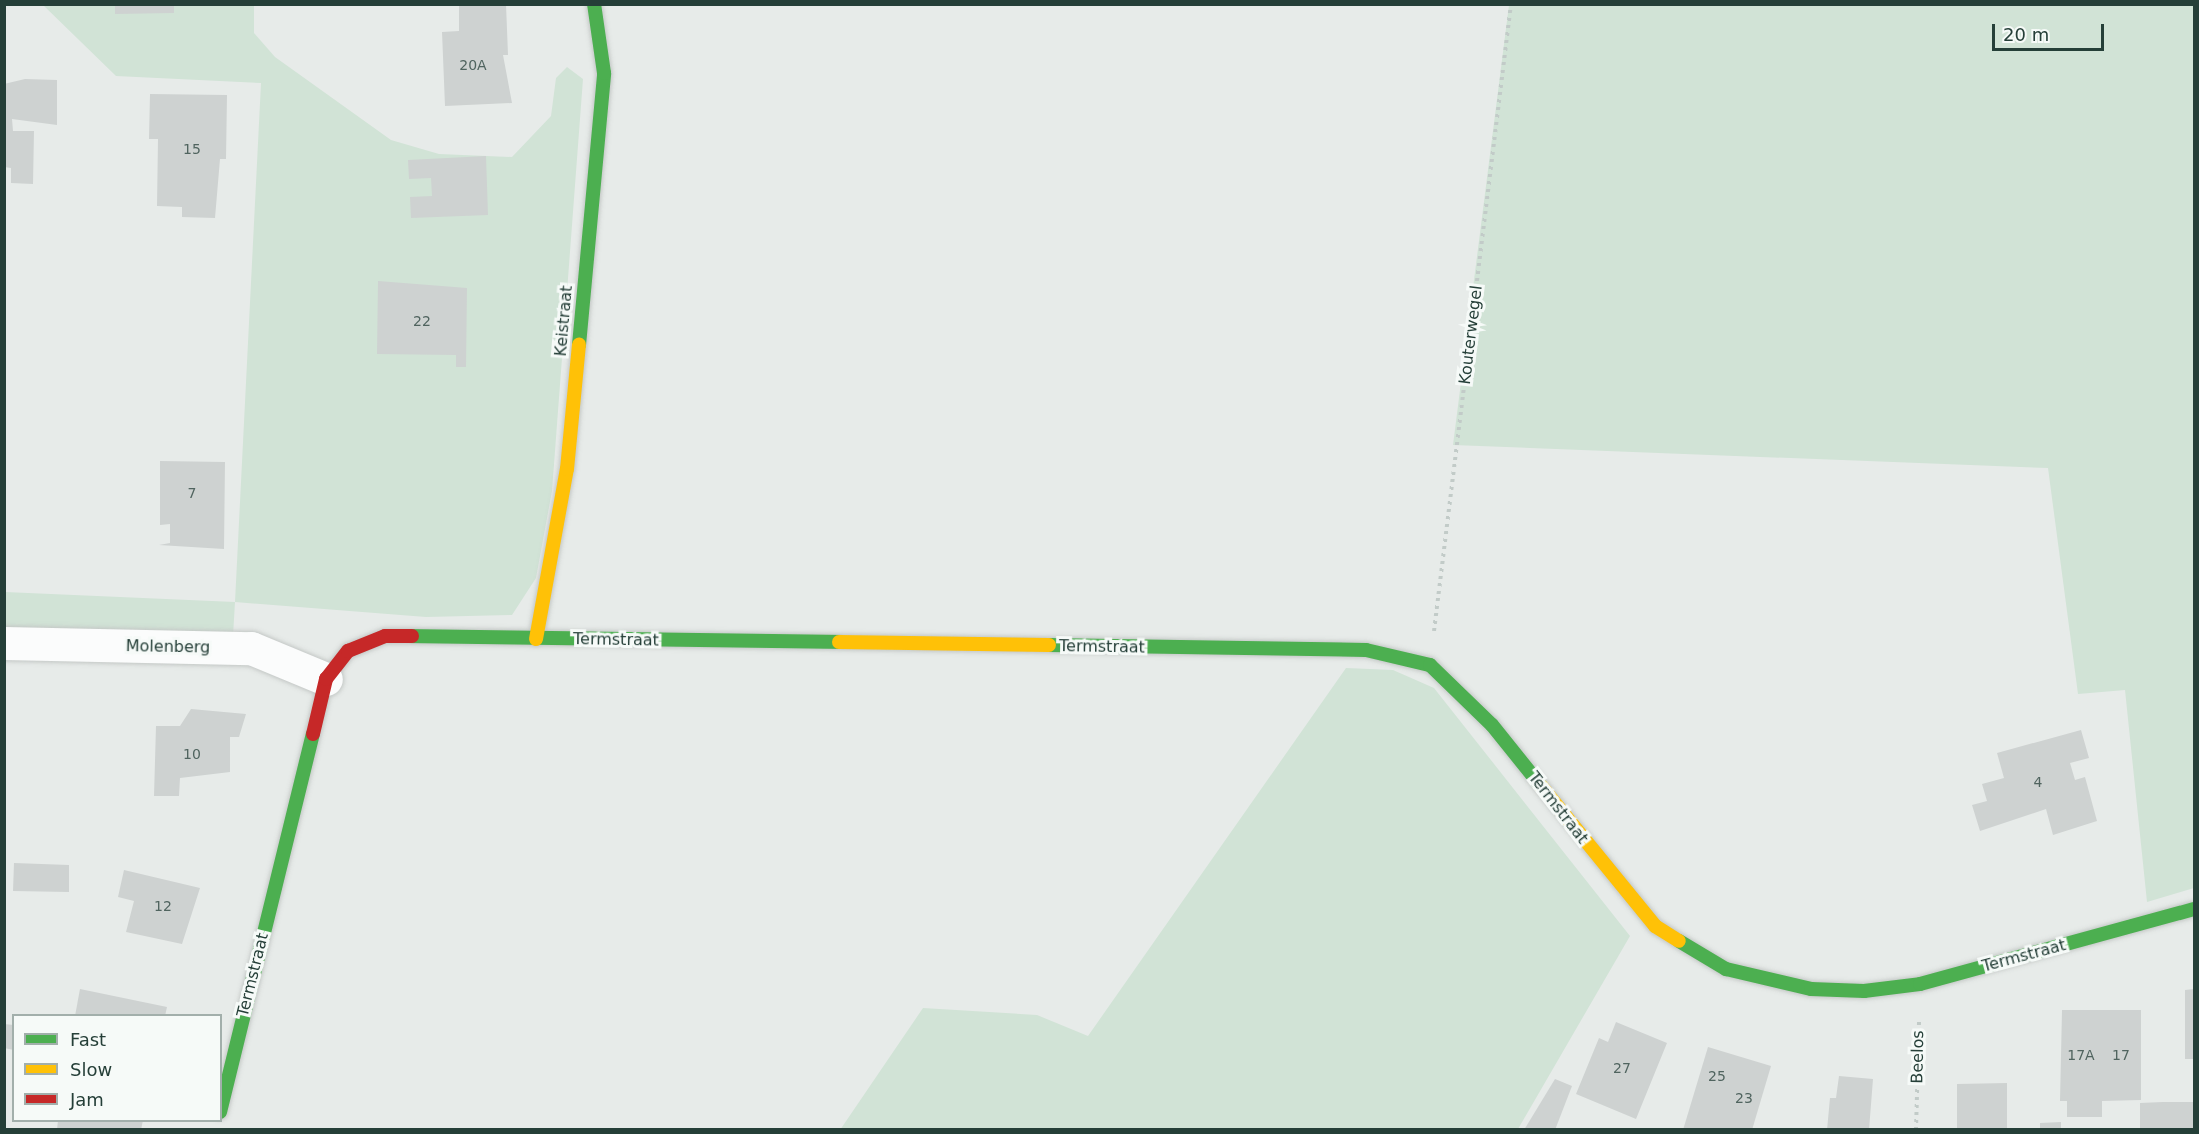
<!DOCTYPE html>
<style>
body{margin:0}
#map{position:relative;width:2199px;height:1134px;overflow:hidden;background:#e7ebe9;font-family:"DejaVu Sans",sans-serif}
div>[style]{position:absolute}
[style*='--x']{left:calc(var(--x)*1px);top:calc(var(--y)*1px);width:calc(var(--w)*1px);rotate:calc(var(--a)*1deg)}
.green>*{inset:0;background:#d1e3d6}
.building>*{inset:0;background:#ced2d1}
.path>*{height:4px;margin-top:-2px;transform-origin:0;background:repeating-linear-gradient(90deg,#c2cbc8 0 3px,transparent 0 7.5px)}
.roads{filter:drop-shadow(0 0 2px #c4c8c6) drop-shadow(0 0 2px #c4c8c6)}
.street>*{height:33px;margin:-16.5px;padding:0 16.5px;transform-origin:16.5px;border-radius:16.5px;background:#fbfcfc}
.fast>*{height:14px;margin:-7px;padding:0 7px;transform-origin:7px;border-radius:7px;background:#4caf50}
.slow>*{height:14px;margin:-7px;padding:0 7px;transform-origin:7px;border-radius:7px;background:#ffc107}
.jam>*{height:14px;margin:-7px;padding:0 7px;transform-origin:7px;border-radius:7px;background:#c62828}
span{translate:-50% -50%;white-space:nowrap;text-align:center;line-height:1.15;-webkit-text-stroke:6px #f6faf8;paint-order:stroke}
.number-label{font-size:14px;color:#50645f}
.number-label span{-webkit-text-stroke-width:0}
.street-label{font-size:16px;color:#253f38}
.frame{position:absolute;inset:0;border:6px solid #253f38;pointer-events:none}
.legend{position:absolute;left:12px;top:1014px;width:210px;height:108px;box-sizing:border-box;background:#f6faf8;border:2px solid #a2afab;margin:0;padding:8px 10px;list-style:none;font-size:18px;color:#253f38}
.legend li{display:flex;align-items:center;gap:12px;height:30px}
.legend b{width:30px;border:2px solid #a2afab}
.scale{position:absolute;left:1992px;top:24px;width:112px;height:27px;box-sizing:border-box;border:3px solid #253f38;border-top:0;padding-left:8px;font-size:18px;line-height:21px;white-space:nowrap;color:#253f38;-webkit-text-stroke:4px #f6faf8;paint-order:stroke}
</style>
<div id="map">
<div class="green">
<div style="clip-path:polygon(43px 5px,254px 5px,254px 33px,275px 57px,391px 140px,439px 154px,512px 157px,551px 116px,556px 78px,567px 67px,583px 79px,552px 491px,536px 578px,512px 615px,426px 617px,235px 602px,233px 636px,5px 628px,5px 592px,235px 602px,261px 83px,116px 76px)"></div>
<div style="clip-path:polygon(1509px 5px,2194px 5px,2194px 888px,2147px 902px,2125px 690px,2078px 694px,2048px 468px,1453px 445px)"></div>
<div style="clip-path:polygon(1346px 668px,1393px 670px,1434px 688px,1630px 936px,1518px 1129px,840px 1130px,923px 1008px,1037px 1015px,1088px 1036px)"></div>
</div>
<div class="building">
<div style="clip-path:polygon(115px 4px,174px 4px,174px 13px,115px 14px)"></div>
<div style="clip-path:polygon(459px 4px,506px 4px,508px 55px,503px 55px,512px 103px,445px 106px,442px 32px,459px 31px)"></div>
<div style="clip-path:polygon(25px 79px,57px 80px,57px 125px,12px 119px,13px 131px,34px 131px,33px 184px,11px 183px,11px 168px,4px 167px,4px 84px)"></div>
<div style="clip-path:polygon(150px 94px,227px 95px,226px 159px,220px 159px,215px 218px,182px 217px,182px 207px,157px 206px,158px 139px,149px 139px)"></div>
<div style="clip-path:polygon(486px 156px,488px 215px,411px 218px,410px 197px,432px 196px,431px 178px,409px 179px,408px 160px)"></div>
<div style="clip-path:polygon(378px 281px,467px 288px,466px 367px,456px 367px,456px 355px,377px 354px)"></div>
<div style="clip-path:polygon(160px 461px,225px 462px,224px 549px,159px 545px,170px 543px,170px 524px,160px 525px)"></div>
<div style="clip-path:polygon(191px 709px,246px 714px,239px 737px,230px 737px,230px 772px,180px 778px,179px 796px,154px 796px,156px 726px,180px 726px)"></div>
<div style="clip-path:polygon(2081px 730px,2089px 758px,2070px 763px,2075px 780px,2085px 777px,2097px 821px,2053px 835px,2046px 809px,1980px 831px,1972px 805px,1987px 801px,1982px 784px,2004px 778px,1997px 753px)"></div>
<div style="clip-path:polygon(14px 863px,69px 865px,69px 892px,13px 891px)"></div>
<div style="clip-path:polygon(124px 870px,200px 888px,182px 944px,126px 932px,134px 901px,118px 897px)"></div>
<div style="clip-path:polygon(80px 989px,167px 1007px,165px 1016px,75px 1016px)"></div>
<div style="clip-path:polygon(2194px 989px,2194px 1059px,2185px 1059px,2185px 990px)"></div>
<div style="clip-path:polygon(2062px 1010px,2141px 1010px,2141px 1100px,2102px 1101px,2102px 1117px,2067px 1117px,2067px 1101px,2060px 1101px)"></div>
<div style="clip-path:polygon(1616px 1022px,1667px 1043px,1636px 1119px,1576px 1094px,1599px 1038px,1608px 1042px)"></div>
<div style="clip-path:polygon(4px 1024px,14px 1025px,14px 1050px,4px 1048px)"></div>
<div style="clip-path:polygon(1708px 1047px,1771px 1066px,1752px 1130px,1683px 1130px)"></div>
<div style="clip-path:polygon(1839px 1076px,1873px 1079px,1869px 1130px,1827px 1130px,1830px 1098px,1836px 1098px)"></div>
<div style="clip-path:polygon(1555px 1079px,1572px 1086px,1555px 1130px,1524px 1130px)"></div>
<div style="clip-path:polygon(2007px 1083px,2007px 1130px,1957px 1130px,1957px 1084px)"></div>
<div style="clip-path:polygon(2163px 1102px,2194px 1102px,2194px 1130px,2140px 1130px,2140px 1103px)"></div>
<div style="clip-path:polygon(58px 1120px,143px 1120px,141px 1130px,57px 1130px)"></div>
<div style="clip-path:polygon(2061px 1122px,2061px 1130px,2040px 1130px,2040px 1123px)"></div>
</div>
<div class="path">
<div style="--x:1434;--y:631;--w:632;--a:-83"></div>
<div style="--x:1916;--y:1130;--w:109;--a:-88.4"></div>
</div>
<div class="roads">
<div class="street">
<div style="--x:4;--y:643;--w:247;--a:1.2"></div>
<div style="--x:251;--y:648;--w:81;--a:22.5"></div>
</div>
<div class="fast">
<div style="--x:579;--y:345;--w:273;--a:-84.7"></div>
<div style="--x:604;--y:73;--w:70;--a:-98.2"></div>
<div style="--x:412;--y:636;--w:427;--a:0.8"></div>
<div style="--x:1049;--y:645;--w:317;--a:0.9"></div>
<div style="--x:1366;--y:650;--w:66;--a:13.2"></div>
<div style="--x:1430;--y:665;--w:86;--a:44.1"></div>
<div style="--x:1492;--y:725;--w:78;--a:51.2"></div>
<div style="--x:1679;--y:941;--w:55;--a:30.8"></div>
<div style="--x:1726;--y:969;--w:87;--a:13.2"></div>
<div style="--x:1811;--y:989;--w:53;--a:2.2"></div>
<div style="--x:1864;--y:991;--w:56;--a:-7.1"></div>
<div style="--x:1920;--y:984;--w:284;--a:-15.3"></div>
<div style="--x:220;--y:1112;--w:389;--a:-76.2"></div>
</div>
<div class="slow">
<div style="--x:536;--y:639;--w:173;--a:-79.7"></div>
<div style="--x:567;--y:469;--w:125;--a:-84.5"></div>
<div style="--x:839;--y:642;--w:210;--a:0.8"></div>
<div style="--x:1541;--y:786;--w:181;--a:50.8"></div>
<div style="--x:1655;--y:926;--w:28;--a:32"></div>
</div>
<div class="jam">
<div style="--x:313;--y:734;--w:57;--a:-76.7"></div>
<div style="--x:326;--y:679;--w:36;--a:-52"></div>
<div style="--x:348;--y:651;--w:40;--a:-22"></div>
<div style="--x:385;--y:636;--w:27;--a:0"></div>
</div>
</div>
<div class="number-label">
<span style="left:473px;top:65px">20A</span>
<span style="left:192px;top:149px">15</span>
<span style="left:422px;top:321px">22</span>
<span style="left:192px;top:493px">7</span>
<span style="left:192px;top:754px">10</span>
<span style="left:2038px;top:782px">4</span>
<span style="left:163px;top:906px">12</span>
<span style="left:2081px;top:1055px">17A</span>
<span style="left:2121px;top:1055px">17</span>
<span style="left:1622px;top:1068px">27</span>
<span style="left:1717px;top:1076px">25</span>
<span style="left:1744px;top:1098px">23</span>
</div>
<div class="street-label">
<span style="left:564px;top:321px;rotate:-85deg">Keistraat</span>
<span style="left:1471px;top:335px;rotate:-83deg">Kouterwegel</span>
<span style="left:616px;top:640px;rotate:1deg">Termstraat</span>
<span style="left:168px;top:647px;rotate:1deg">Molenberg</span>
<span style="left:1102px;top:647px;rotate:1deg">Termstraat</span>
<span style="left:1558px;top:808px;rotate:52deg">Termstraat</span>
<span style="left:2024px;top:956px;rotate:-15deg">Termstraat</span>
<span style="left:253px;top:975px;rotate:-76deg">Termstraat</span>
<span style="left:1918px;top:1057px;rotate:-89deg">Beelos</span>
</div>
<div class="frame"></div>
<ul class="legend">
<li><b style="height:8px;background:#4caf50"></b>Fast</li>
<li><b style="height:8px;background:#ffc107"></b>Slow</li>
<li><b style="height:8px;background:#c62828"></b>Jam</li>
</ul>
<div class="scale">20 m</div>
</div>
